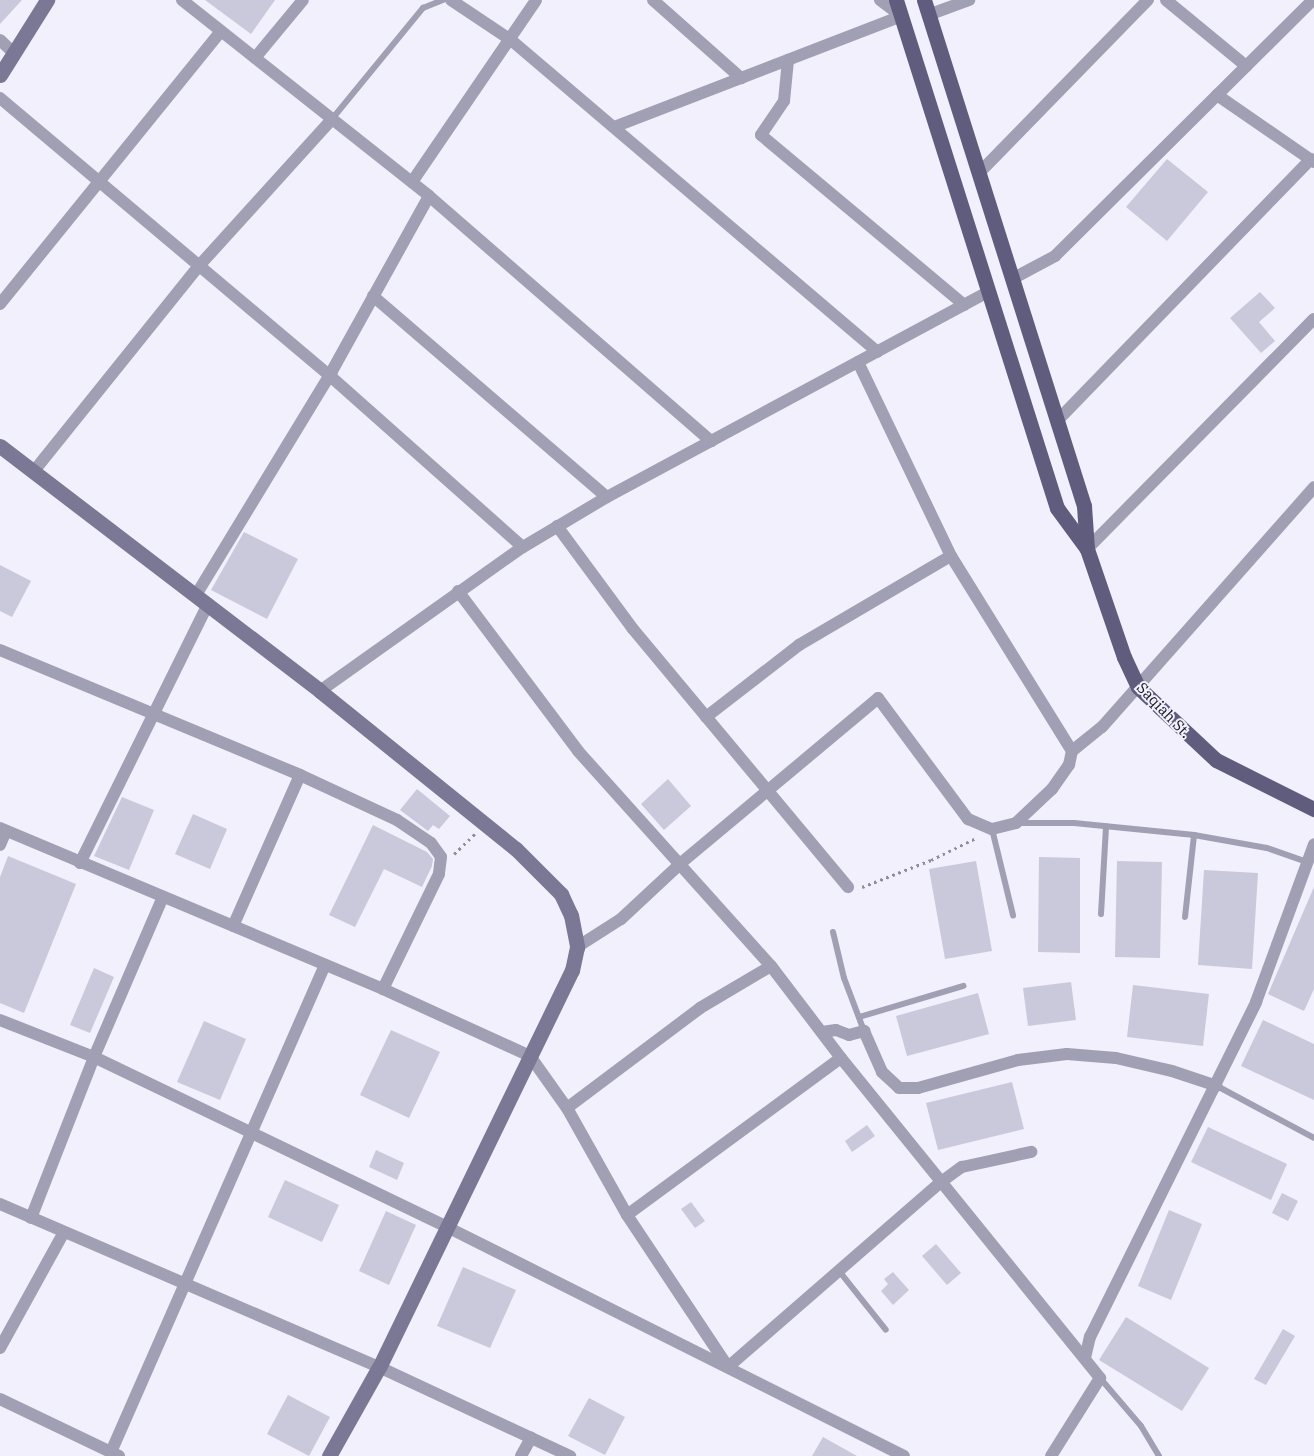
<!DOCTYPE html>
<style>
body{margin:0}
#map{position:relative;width:1314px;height:1456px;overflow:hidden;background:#f1f0fc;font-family:"IBM Plex Serif",serif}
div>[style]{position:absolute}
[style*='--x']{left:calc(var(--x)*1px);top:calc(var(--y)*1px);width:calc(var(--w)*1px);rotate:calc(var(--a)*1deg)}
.building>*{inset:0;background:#cac9dc}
.path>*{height:2.5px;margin-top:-1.25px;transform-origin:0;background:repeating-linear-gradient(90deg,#8e8e97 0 2.5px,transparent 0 6.5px)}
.lane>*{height:6px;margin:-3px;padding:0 3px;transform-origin:3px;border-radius:3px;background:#a19fb3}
.street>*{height:12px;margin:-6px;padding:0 6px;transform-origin:6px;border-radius:6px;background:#a19fb3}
.secondary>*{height:15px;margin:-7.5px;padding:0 7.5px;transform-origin:7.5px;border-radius:7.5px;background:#7a7894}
.primary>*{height:15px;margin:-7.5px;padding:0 7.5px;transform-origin:7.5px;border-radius:7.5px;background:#5f5c7e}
span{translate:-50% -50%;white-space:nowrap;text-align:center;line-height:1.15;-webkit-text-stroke:4px #f1f0fc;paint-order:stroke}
.street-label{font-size:15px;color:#16161c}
</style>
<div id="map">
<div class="building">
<div style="clip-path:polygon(0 0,22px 0,0 24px)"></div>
<div style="clip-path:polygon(205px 0,275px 0,251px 34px)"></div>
<div style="clip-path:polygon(1167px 159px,1208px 192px,1167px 241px,1126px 207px)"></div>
<div style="clip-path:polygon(1260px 292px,1275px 308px,1259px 322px,1275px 341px,1261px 353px,1230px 318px)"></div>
<div style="clip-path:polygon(244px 532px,298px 559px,267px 619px,211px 590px)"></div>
<div style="clip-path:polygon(0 565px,31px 581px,12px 617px,0 611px)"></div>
<div style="clip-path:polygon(668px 779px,691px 806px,664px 830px,641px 804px)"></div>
<div style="clip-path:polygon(417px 789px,450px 816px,439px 829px,433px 825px,428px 831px,400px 810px)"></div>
<div style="clip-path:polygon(122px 797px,154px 810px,129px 870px,94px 856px)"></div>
<div style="clip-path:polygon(193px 814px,227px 829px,210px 869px,175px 854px)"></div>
<div style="clip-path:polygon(373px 825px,427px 852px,433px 859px,432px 866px,422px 887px,384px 869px,355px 927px,329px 915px)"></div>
<div style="clip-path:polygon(8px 856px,76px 884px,24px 1013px,0 1003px,0 877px)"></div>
<div style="clip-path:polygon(1039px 857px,1080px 858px,1080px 953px,1038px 952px)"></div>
<div style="clip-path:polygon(976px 861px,992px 951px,945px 959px,929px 869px)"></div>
<div style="clip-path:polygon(1117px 861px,1162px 862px,1160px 958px,1115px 957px)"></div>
<div style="clip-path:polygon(1204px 870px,1258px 873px,1252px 969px,1198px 965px)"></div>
<div style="clip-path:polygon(1314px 887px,1314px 989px,1304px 1011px,1268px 994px)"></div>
<div style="clip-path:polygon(94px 968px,114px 977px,90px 1033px,70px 1025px)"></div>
<div style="clip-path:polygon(1071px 982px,1076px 1020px,1028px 1026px,1023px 988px)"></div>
<div style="clip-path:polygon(1133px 985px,1209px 994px,1203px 1046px,1127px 1037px)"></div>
<div style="clip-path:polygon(978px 993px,989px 1034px,907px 1056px,896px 1016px)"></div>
<div style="clip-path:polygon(1263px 1020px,1314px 1044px,1314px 1100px,1241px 1066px)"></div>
<div style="clip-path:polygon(204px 1021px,246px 1039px,220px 1100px,177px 1082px)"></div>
<div style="clip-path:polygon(391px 1030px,440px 1052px,409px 1118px,360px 1095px)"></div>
<div style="clip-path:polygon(1012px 1082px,1024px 1129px,938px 1150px,926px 1103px)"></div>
<div style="clip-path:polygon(867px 1125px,875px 1136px,852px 1152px,845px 1141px)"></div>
<div style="clip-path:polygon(1208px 1127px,1287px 1164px,1271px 1200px,1191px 1162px)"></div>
<div style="clip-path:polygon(376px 1150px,404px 1163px,397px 1180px,369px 1167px)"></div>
<div style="clip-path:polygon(285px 1180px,339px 1205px,322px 1242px,268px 1217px)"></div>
<div style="clip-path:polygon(1282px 1193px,1298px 1201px,1288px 1221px,1272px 1213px)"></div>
<div style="clip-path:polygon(691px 1202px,705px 1221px,695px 1228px,681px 1209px)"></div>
<div style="clip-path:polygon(1169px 1210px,1202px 1224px,1171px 1300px,1138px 1286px)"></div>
<div style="clip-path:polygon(386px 1211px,416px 1225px,389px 1285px,359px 1271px)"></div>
<div style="clip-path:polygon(936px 1244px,961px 1273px,947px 1285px,922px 1256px)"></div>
<div style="clip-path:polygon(463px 1267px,516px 1290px,490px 1348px,437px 1326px)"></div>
<div style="clip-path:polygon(893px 1272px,909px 1290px,893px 1305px,881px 1291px,888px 1284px,884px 1279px)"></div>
<div style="clip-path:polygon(1126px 1317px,1209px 1368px,1182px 1411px,1099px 1360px)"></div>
<div style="clip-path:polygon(1283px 1329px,1295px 1336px,1266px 1385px,1254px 1379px)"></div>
<div style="clip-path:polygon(288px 1395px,330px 1417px,309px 1456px,267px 1434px)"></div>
<div style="clip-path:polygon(589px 1398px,625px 1417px,605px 1455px,568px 1436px)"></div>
<div style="clip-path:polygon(823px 1437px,857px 1456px,812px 1456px)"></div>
</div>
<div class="path">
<div style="--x:454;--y:854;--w:29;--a:-44"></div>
<div style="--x:862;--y:887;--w:74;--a:-21.4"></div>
<div style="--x:931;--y:860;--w:50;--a:-26.1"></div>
</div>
<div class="lane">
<div style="--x:332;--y:119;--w:144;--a:-50.7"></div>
<div style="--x:423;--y:8;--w:22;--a:-22"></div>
<div style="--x:1017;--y:823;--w:57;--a:0"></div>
<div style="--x:1074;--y:823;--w:121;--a:5.7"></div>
<div style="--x:1194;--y:835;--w:74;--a:10.1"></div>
<div style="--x:1267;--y:848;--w:42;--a:19.3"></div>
<div style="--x:992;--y:829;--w:89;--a:76.3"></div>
<div style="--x:1101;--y:914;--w:88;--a:-86.7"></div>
<div style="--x:1185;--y:917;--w:82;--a:-83.7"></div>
<div style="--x:833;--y:932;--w:47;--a:76.6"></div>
<div style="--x:844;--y:978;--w:57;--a:69.3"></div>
<div style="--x:859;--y:1017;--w:109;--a:-16.6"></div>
<div style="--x:1217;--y:1086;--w:110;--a:28.2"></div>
<div style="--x:839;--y:1271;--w:75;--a:51.5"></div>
<div style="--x:1100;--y:1378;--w:63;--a:49.5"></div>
<div style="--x:1141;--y:1426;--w:35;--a:59"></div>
</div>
<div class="street">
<div style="--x:182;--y:0;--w:315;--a:38.4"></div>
<div style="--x:429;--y:196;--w:374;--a:41"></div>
<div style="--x:451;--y:0;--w:72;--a:33.7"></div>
<div style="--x:511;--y:40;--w:481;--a:40.4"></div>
<div style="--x:653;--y:0;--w:118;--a:41.6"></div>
<div style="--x:880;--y:0;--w:26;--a:37"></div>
<div style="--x:1166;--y:0;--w:104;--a:39.5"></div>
<div style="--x:928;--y:15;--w:44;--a:-20.1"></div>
<div style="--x:0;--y:40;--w:18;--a:43"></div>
<div style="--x:255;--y:58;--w:75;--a:-50.4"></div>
<div style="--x:788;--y:60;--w:41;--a:95.6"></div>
<div style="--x:784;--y:101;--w:41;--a:124.1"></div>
<div style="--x:761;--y:135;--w:265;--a:39.9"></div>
<div style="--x:1217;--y:95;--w:118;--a:34.6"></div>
<div style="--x:0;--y:98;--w:430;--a:40.1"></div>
<div style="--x:329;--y:375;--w:259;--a:41.6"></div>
<div style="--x:614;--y:127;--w:308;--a:-21.1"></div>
<div style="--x:979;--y:173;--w:242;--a:-45.7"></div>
<div style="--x:412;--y:182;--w:220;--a:-55.7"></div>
<div style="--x:1012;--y:279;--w:49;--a:-28.1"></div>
<div style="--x:1055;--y:256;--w:363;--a:-44.8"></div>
<div style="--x:373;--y:296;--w:308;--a:40.7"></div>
<div style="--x:0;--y:304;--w:351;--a:-51"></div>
<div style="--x:858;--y:362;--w:215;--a:64.4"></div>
<div style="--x:951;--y:556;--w:229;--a:58.2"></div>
<div style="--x:1057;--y:421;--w:365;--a:-45.9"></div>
<div style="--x:34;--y:471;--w:262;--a:-51.2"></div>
<div style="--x:198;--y:267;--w:200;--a:-47.8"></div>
<div style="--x:557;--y:526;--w:128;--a:53.6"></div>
<div style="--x:633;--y:629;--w:336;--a:50.2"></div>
<div style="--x:1087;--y:549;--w:323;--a:-45.4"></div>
<div style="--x:458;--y:591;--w:200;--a:53.1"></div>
<div style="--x:578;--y:751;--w:289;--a:48.1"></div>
<div style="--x:771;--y:966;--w:116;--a:52.7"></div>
<div style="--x:841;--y:1058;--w:412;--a:51"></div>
<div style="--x:1100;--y:1378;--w:92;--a:122.1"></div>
<div style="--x:196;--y:595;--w:262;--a:-58.7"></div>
<div style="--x:332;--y:371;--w:200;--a:-61"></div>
<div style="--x:0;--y:650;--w:325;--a:22.6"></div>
<div style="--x:300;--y:775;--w:165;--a:113.9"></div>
<div style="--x:320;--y:691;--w:249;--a:-35.4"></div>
<div style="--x:523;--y:547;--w:98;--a:-30.8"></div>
<div style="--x:607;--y:497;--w:433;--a:-28.3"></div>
<div style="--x:706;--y:717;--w:118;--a:-37.7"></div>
<div style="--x:799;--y:645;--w:176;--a:-30.4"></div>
<div style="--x:300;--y:775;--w:107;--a:24.9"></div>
<div style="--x:397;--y:820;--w:41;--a:34.1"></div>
<div style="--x:431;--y:843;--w:17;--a:54"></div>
<div style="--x:441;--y:857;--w:17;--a:97"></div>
<div style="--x:439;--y:874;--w:128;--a:116"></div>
<div style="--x:0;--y:828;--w:415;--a:22.8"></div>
<div style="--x:383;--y:989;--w:162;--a:24.5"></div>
<div style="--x:530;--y:1056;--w:64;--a:54.6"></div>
<div style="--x:567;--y:1108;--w:123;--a:60.7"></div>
<div style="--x:627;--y:1215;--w:182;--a:56.4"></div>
<div style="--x:728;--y:1367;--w:282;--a:-41"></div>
<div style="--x:941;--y:1182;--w:26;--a:-36"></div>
<div style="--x:962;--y:1167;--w:71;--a:-12.3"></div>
<div style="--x:0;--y:845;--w:15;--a:-67"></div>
<div style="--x:80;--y:863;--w:289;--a:-63.7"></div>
<div style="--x:577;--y:947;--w:52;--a:-32.5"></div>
<div style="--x:621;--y:919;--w:82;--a:-43"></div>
<div style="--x:681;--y:863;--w:257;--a:-39.9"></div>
<div style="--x:878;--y:698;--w:151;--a:53.4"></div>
<div style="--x:968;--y:819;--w:26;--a:23"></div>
<div style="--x:992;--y:829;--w:25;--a:-14"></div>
<div style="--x:1016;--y:823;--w:50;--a:-43.4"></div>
<div style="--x:1052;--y:789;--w:29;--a:-55"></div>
<div style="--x:1069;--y:765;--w:14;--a:-78"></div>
<div style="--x:1072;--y:751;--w:38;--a:-39"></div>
<div style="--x:1102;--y:727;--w:320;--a:-48.5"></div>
<div style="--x:0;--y:1020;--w:101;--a:21.5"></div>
<div style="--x:94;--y:1057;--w:392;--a:25.7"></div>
<div style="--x:447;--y:1227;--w:511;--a:26.62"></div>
<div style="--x:822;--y:1032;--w:14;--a:-8"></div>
<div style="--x:836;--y:1030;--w:14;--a:21"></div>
<div style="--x:849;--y:1035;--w:16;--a:-15"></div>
<div style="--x:864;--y:1031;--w:45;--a:66.3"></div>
<div style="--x:882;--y:1072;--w:23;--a:43"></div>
<div style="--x:899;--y:1088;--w:19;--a:0"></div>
<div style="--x:918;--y:1088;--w:104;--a:-15.6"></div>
<div style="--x:1018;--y:1060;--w:49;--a:-7"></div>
<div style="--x:1067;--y:1054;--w:49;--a:4.7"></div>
<div style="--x:1116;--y:1058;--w:57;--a:13.1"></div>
<div style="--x:1172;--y:1071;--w:47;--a:18.4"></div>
<div style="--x:567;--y:1108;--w:166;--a:-36.9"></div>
<div style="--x:700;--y:1008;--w:82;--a:-30.6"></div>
<div style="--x:0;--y:1204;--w:413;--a:23.3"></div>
<div style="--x:379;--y:1367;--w:211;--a:25"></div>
<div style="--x:627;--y:1215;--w:265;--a:-36.3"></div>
<div style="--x:31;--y:1218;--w:173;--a:-68.6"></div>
<div style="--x:94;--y:1057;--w:174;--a:-66.7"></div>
<div style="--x:0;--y:1348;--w:132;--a:-61.1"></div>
<div style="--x:1085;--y:1358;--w:22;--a:-77"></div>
<div style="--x:1090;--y:1337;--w:374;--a:-63.6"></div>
<div style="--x:1256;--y:1002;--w:168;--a:-69.8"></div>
<div style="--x:0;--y:1399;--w:132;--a:25.6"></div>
<div style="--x:111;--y:1452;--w:532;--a:-66.28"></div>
<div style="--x:521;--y:1456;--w:21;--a:-61"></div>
</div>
<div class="secondary">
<div style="--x:0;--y:75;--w:89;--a:-57.9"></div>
<div style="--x:0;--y:446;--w:403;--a:37.4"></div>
<div style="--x:320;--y:691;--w:252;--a:38.9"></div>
<div style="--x:516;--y:849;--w:64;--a:45"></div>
<div style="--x:561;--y:894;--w:23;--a:65"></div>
<div style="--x:571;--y:915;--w:33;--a:79"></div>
<div style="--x:577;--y:947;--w:24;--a:102"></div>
<div style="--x:572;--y:970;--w:441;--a:115.9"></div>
<div style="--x:379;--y:1367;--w:102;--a:119.3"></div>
</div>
<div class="primary">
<div style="--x:896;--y:0;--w:533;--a:72.42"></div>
<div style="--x:1057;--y:508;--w:51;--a:53.8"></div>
<div style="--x:924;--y:0;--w:531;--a:72.45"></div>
<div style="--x:1084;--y:506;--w:43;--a:86"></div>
<div style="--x:1087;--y:549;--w:114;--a:71.1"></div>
<div style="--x:1124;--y:657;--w:33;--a:65"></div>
<div style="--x:1138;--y:687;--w:107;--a:43.1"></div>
<div style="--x:1216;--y:760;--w:110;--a:26.6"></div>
</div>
<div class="street-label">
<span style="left:1164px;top:710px;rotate:46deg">Saqiah St.</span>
</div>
</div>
